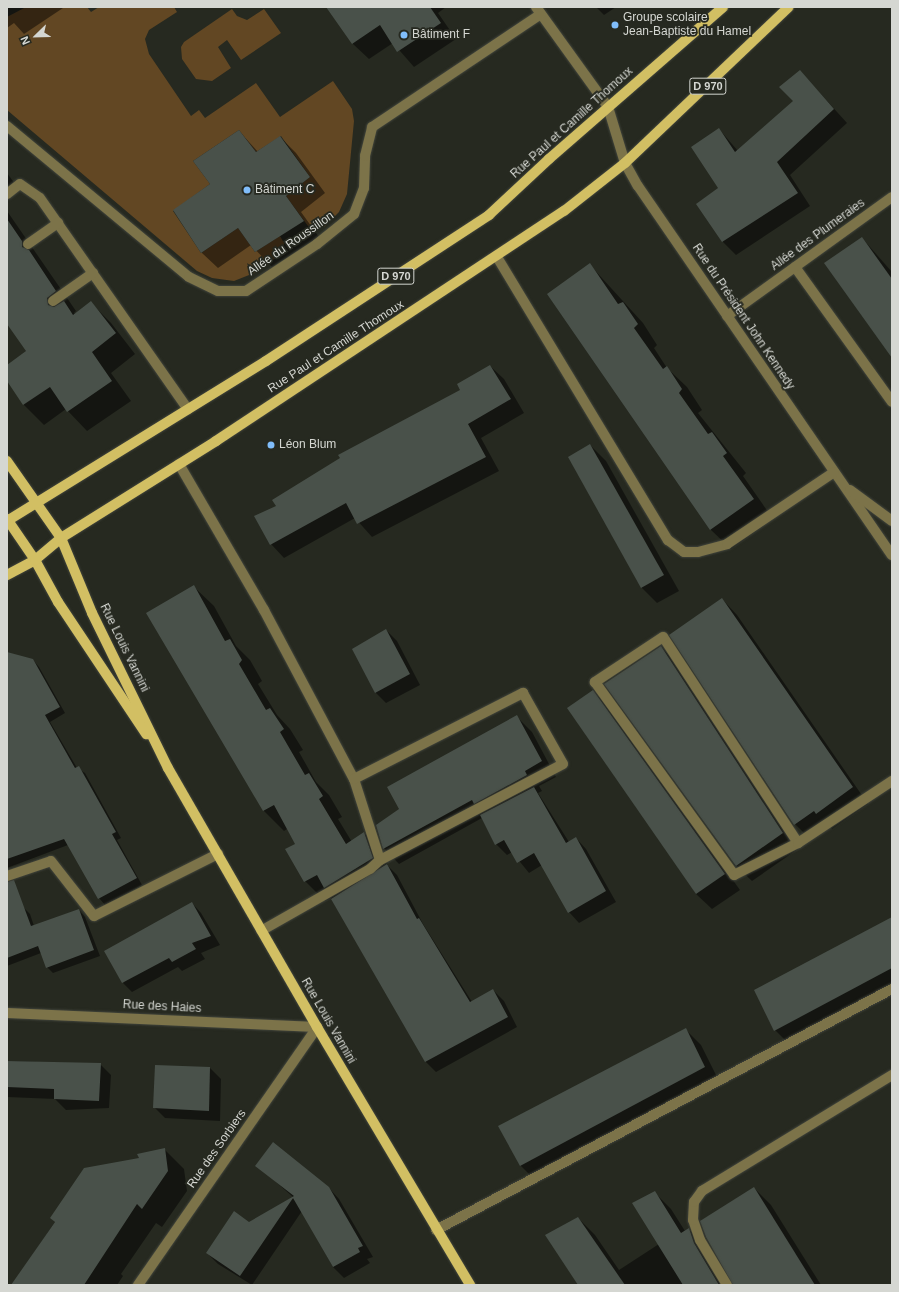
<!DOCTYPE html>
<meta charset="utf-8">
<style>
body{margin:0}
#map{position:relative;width:899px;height:1292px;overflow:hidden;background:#262920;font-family:Arial,sans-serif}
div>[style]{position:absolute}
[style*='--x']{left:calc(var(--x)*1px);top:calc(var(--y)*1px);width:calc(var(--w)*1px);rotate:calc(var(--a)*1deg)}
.green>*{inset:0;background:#624723}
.shadow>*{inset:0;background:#0007}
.building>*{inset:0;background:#49514a}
.roads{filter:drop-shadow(0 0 1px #42453c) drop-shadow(0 0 1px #42453c)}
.minor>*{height:10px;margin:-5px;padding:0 5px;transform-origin:5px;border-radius:5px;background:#7c7349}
.major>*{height:10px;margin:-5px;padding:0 5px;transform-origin:5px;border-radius:5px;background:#d2bf63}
.dots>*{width:11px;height:11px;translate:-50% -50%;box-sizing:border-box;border:2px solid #262920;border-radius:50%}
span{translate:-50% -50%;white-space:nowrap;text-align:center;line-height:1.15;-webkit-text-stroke:3.5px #262920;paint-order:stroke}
.shield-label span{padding:1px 3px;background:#262920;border:1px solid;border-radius:3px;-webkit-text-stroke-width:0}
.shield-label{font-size:11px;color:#d5d7d2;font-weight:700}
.poi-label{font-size:12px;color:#d5d7d2}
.left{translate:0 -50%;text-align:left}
.street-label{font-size:12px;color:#d5d7d2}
.frame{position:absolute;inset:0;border:8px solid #d5d7d2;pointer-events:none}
.north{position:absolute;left:16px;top:16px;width:40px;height:40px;-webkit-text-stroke:3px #262920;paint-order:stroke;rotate:247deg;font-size:11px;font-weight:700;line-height:16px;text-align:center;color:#d5d7d2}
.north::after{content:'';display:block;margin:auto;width:14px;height:18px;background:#d5d7d2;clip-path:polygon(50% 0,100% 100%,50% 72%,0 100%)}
</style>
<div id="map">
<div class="green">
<div style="clip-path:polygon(26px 7px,87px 7px,91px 12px,99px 7px,174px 7px,177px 12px,149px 30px,145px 39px,149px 54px,191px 116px,199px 110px,205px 118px,256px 83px,280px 117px,333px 81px,352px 109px,354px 121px,347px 194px,339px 212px,324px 227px,313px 228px,308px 226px,286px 196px,310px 177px,281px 136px,256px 152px,239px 130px,193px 161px,210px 184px,173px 211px,201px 253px,238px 228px,255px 252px,280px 236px,284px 243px,283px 252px,259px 271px,234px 281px,212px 278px,197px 271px,7px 110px,7px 17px)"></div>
<div style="clip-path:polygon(232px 9px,237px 16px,247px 20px,264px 9px,281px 33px,241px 60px,227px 40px,218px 47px,231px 68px,212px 81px,196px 79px,182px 59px,181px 47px,184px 42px)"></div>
</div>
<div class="shadow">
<div style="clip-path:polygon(7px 7px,62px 7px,63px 8px,24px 34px,14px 23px,7px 28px)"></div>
<div style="clip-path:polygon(330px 7px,446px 7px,438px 13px,456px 39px,414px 67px,393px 43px,369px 59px,353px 44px)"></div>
<div style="clip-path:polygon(596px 7px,616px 7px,604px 15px)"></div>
<div style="clip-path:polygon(800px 71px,847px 123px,790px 175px,810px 206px,736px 255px,723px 242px,697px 204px,720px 189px,719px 129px,738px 151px,794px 101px)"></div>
<div style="clip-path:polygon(239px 131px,258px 152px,280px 137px,296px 153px,325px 193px,301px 212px,319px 237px,272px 267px,251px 245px,218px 268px,202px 253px,174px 211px,211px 185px)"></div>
<div style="clip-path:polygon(7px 173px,18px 188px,7px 196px)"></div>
<div style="clip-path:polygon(7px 211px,76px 311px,74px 313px,75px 314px,91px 303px,111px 323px,135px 354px,111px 373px,131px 401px,87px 431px,66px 409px,44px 425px,24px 405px,7px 379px,7px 366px,28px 351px,7px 322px)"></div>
<div style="clip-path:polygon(862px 238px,892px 272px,892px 356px)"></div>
<div style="clip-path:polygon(590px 265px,643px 323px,657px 345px,654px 348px,667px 368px,687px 387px,702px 410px,698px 413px,746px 473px,743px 476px,773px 519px,731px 549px,711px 530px)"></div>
<div style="clip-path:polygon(490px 366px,504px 379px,524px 413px,481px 438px,499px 471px,372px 537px,355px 518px,284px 558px,271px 544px,277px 506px,462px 391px)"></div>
<div style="clip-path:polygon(590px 445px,606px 461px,679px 591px,657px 603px,641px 587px)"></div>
<div style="clip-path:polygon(194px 587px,214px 606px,236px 646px,250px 660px,262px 681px,258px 684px,277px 715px,290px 729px,303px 750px,299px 752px,316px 782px,329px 795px,342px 817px,338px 819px,352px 842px,364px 833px,384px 853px,388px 866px,397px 875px,423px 924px,472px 1002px,493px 990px,504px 1001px,517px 1027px,436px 1072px,425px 1061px,331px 898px,325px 901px,305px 881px,286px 849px,296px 844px,287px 829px,284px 831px,264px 811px)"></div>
<div style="clip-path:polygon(722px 599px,737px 615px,868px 804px,832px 829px,830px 827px,811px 840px,795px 824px,671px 635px)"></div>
<div style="clip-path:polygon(386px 630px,397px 641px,420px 685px,386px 703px,375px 692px)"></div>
<div style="clip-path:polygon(661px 647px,677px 663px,798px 849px,752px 881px,736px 866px)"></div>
<div style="clip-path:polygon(7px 653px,33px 660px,39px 667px,65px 713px,50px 722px,77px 768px,85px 773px,121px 838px,117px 840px,142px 885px,105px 905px,99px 898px,68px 845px,7px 868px)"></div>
<div style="clip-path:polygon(593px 691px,608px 707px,740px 890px,712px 909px,696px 894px)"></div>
<div style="clip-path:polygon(517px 717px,532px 732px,556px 777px,539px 786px,542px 791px,538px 793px,569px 842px,576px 838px,586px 849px,616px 902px,579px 923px,569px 912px,542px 865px,529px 873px,512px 852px,507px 855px,496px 844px,482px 818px,399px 864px,384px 848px,400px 810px)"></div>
<div style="clip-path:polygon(192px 903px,201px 913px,220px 945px,201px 953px,205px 959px,182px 971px,178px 967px,132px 992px,123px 983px)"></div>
<div style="clip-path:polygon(24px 908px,30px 914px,34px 926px,79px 910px,85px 917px,100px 956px,53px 973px,47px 967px,41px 953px,7px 966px,7px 914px)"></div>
<div style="clip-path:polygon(892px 918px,892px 991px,791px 1046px,775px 1030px)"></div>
<div style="clip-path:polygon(685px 1029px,701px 1045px,720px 1083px,536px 1181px,520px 1165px)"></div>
<div style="clip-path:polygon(7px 1061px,100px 1064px,111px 1075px,109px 1108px,66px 1110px,55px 1099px,7px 1097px)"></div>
<div style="clip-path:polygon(156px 1066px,210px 1068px,221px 1079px,220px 1121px,165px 1118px,154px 1107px)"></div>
<div style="clip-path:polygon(164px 1149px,184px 1169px,187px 1191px,162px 1227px,156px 1223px,121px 1274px,123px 1276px,117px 1285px,12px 1285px,55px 1222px,51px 1218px,140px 1159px)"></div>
<div style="clip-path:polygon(257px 1165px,328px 1187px,339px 1199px,373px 1257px,367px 1259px,370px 1263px,344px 1278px,333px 1267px,302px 1211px,252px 1285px,218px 1264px,207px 1253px,249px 1223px,294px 1198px)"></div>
<div style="clip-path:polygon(754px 1188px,771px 1205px,821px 1285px,734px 1285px)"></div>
<div style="clip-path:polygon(654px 1192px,671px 1209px,685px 1231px,689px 1229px,705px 1246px,725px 1285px,579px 1285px,578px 1218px,595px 1235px,619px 1270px,659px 1244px)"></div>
</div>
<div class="building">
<div style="clip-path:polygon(326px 7px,430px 7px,441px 23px,397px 52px,380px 25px,352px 44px)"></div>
<div style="clip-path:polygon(800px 70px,834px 109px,777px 162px,798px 193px,722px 242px,696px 204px,718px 188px,691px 147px,719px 128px,735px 152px,793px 101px,779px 87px)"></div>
<div style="clip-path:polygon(239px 130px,256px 152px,280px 136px,310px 177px,286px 196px,304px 221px,255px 252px,238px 228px,201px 253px,173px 210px,210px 184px,193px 161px)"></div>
<div style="clip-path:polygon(7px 219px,22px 241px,22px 247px,29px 250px,56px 291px,47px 298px,48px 305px,54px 307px,64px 301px,73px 315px,91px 301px,116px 333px,92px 352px,112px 381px,67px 412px,50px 387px,23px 405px,7px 381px,7px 365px,26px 351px,7px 324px)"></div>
<div style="clip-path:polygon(862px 237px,892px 279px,892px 358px,824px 263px)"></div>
<div style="clip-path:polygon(590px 263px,618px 304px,623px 302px,638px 324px,634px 328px,663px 369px,667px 366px,682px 389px,679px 393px,708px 434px,712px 432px,727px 453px,723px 456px,754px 499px,710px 530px,547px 294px)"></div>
<div style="clip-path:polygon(490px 365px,511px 399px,468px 424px,486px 457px,357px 524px,346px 503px,270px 545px,254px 516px,276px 506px,272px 500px,340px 458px,338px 455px,460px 390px,457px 384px)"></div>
<div style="clip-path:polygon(590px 444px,664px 575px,641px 588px,568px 457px)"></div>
<div style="clip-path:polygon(194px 585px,225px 641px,230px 639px,242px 660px,239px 664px,266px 710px,270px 708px,284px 729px,280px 732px,305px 775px,309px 773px,323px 796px,319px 799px,346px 844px,364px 832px,373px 858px,324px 888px,317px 875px,304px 882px,285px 849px,295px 844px,274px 805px,263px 811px,146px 613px)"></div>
<div style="clip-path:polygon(722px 598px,853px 787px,816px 814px,814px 811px,794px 825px,669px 635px)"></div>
<div style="clip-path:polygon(386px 629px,410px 674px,375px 693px,352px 649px)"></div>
<div style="clip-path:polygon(661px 646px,783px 833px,736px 866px,604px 684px)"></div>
<div style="clip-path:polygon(7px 652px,33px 659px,60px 707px,45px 715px,75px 768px,79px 766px,116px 832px,112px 834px,137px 878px,98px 899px,64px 839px,7px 859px)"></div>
<div style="clip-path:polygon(593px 690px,725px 874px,696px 894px,567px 708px)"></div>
<div style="clip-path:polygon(517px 715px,542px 761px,525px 771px,527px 775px,474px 804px,472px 800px,383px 849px,376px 825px,399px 809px,387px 787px)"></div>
<div style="clip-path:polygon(534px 787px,566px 843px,576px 837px,606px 891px,568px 913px,534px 853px,517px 863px,504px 840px,495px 845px,480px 815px)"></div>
<div style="clip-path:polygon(387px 864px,417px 919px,419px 918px,470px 1002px,493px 989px,508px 1017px,425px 1062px,331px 899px)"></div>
<div style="clip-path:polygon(14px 880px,31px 926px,79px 909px,94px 950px,46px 968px,38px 946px,7px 958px,7px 882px)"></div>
<div style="clip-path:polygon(192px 902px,211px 936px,192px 943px,196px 949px,172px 962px,169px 958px,122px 983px,104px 951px)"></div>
<div style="clip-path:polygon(892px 917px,892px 968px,774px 1031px,754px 990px)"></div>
<div style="clip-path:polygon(686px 1028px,705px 1067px,520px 1166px,498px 1126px)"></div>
<div style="clip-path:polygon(7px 1061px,101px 1063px,99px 1101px,54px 1099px,54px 1089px,7px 1087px)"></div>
<div style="clip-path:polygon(155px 1065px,210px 1067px,209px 1111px,153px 1108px)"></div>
<div style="clip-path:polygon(273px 1142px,329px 1187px,363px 1246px,358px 1248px,360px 1252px,333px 1267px,293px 1198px,240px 1276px,206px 1253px,234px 1211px,249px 1222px,294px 1196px,255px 1166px)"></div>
<div style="clip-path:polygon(165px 1148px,168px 1171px,142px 1209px,137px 1204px,84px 1285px,11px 1285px,55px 1222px,50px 1218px,84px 1168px,139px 1158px,137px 1154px)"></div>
<div style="clip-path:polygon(754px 1187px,815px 1285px,733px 1285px,706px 1237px,700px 1221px)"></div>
<div style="clip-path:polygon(655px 1191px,681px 1233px,689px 1228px,694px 1243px,719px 1285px,683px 1285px,632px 1203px)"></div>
<div style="clip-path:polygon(578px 1217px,625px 1285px,578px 1285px,545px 1235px)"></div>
</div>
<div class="roads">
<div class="minor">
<div style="--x:536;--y:7;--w:123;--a:54.2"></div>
<div style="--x:608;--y:107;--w:59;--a:73.1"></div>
<div style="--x:625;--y:163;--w:26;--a:61"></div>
<div style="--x:638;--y:186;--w:448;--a:55.5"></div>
<div style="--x:7;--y:126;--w:236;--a:39.7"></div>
<div style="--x:189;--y:277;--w:32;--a:26"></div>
<div style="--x:218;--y:291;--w:28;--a:0"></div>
<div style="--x:246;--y:291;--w:85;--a:-33.5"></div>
<div style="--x:317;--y:244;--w:48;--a:-39"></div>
<div style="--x:354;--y:214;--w:28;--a:-69"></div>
<div style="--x:364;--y:188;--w:32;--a:-88"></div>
<div style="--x:365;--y:156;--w:30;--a:-76"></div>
<div style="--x:372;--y:127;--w:203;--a:-33.8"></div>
<div style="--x:7;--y:194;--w:16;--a:-38"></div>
<div style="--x:20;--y:184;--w:24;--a:35"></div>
<div style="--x:40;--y:198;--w:258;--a:55"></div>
<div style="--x:28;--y:244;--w:37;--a:-35"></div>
<div style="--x:497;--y:257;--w:331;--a:58.9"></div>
<div style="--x:668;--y:540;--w:20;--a:37"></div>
<div style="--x:684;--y:552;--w:14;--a:0"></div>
<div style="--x:698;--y:552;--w:30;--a:-15"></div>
<div style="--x:727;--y:544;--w:129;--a:-33.9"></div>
<div style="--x:795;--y:267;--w:166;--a:54.3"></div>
<div style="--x:53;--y:301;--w:49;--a:-35"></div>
<div style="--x:727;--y:316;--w:203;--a:-35.8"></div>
<div style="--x:179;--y:464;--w:169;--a:59.8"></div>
<div style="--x:264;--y:610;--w:191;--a:62"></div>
<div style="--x:354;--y:779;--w:85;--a:72.2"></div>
<div style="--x:380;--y:860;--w:13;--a:138"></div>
<div style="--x:370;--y:869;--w:125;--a:150.4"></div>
<div style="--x:850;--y:490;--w:52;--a:36.4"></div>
<div style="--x:354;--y:779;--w:190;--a:-27"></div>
<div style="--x:523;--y:693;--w:81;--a:60.6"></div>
<div style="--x:563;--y:764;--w:207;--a:152.3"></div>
<div style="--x:798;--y:843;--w:246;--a:-123.2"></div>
<div style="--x:663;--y:637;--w:82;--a:146.5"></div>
<div style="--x:595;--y:682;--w:238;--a:54.2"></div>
<div style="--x:734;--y:875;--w:72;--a:-26.6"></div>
<div style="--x:798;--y:843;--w:113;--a:-33.4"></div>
<div style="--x:7;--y:876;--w:46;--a:-18.8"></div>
<div style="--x:51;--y:861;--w:70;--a:52"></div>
<div style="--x:94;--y:916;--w:139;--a:-26.6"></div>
<div style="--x:7;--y:1013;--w:310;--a:2.6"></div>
<div style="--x:436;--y:1230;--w:516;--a:-27.86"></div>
<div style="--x:138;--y:1285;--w:314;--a:-55.2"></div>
<div style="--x:727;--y:1285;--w:52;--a:-121"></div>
<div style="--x:700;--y:1240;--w:21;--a:-109"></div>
<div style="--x:693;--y:1220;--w:18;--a:-87"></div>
<div style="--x:694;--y:1202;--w:14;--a:-54"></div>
<div style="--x:702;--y:1191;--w:223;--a:-31.4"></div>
</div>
<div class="major">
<div style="--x:7;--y:461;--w:94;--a:55"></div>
<div style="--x:61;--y:538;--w:81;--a:67.5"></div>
<div style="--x:92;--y:613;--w:173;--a:63.9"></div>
<div style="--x:168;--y:768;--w:299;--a:60.1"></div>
<div style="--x:317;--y:1027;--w:300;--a:59.3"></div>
<div style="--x:7;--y:519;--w:50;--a:55.7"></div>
<div style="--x:35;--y:560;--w:48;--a:61.3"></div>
<div style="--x:58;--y:602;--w:159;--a:56.3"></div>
<div style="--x:7;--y:521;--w:304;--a:-31.7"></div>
<div style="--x:266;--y:361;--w:267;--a:-33.2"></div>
<div style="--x:489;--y:215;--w:82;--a:-43"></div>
<div style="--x:549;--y:159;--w:231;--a:-41.1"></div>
<div style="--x:7;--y:575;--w:32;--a:-28"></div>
<div style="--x:35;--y:560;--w:34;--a:-40"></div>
<div style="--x:61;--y:538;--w:183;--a:-32"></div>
<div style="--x:216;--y:441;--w:417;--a:-33.5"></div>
<div style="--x:564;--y:211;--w:78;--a:-38.2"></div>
<div style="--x:625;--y:163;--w:226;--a:-43.6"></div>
</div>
</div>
<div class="dots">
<div style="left:615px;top:25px;background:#80bdfa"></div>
<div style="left:404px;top:35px;background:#80bdfa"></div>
<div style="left:247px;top:190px;background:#80bdfa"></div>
<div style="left:271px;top:445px;background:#80bdfa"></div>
</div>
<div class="shield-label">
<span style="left:708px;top:86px">D 970</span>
<span style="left:396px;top:276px">D 970</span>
</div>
<div class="poi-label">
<span class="left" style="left:623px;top:25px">Groupe scolaire<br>Jean-Baptiste du Hamel</span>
<span class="left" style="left:412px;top:35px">Bâtiment F</span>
<span class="left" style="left:255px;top:190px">Bâtiment C</span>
<span class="left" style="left:279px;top:445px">Léon Blum</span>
</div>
<div class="street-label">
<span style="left:572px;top:123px;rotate:-42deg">Rue Paul et Camille Thomoux</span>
<span style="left:818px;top:235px;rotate:-36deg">Allée des Plumeraies</span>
<span style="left:291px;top:244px;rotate:-35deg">Allée du Roussillon</span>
<span style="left:743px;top:317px;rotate:56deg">Rue du Président John Kennedy</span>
<span style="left:336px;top:347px;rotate:-33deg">Rue Paul et Camille Thomoux</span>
<span style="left:124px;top:648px;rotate:64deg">Rue Louis Vannini</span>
<span style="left:162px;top:1007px;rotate:3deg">Rue des Haies</span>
<span style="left:328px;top:1021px;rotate:60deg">Rue Louis Vannini</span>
<span style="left:217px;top:1149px;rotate:-55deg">Rue des Sorbiers</span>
</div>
<div class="frame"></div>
<div class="north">N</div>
</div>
